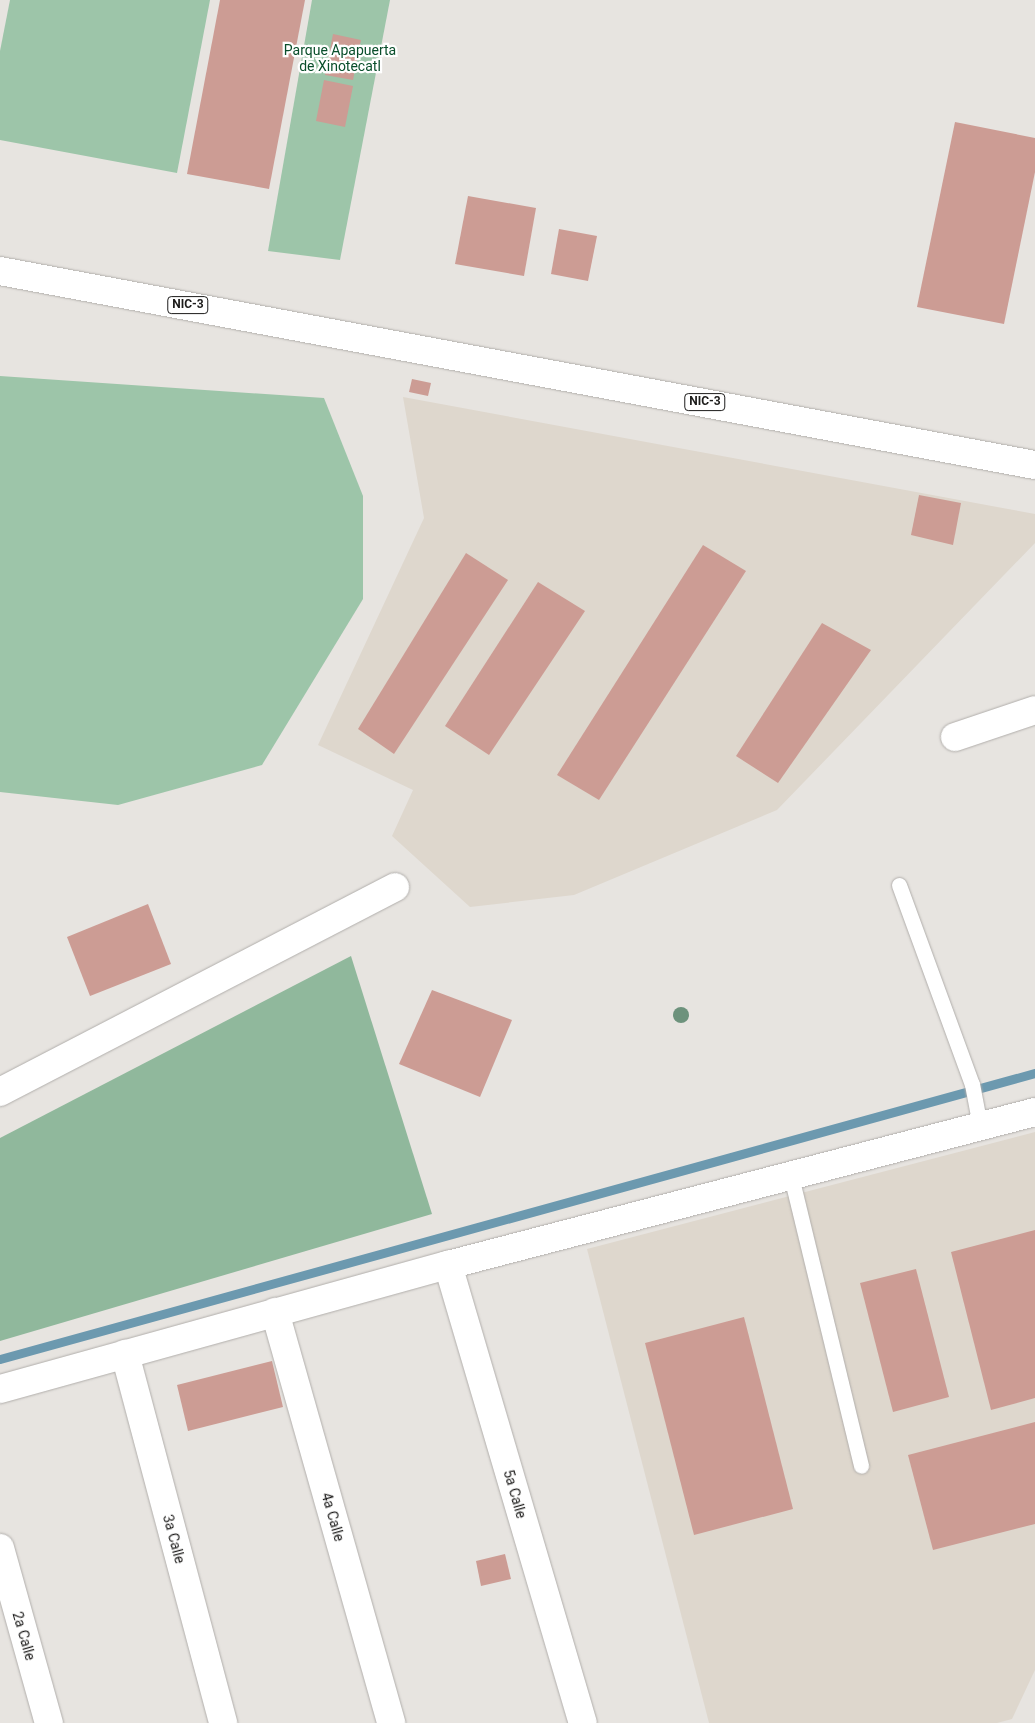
<!DOCTYPE html>
<style>
body{margin:0}
#map{position:relative;width:1035px;height:1723px;overflow:hidden;background:#e7e4e0;font-family:Roboto,sans-serif}
div>[style]{position:absolute}
[style*='--x']{left:calc(var(--x)*1px);top:calc(var(--y)*1px);width:calc(var(--w)*1px);rotate:calc(var(--a)*1deg)}
.built>*{inset:0;background:#ded7cd}
.green>*{inset:0;background:#9dc5a9}
.forest>*{inset:0;background:#90b89c}
.stream>*{height:9px;margin:-4.5px;padding:0 4.5px;transform-origin:4.5px;border-radius:4.5px;background:#6c99af}
.building>*{inset:0;background:#cc9c94}
.roads{filter:drop-shadow(0 0 1px #b1aeab) drop-shadow(0 0 1px #b1aeab)}
.lane>*{height:15px;margin:-7.5px;padding:0 7.5px;transform-origin:7.5px;border-radius:7.5px;background:#fff}
.street>*{height:28px;margin:-14px;padding:0 14px;transform-origin:14px;border-radius:14px;background:#fff}
.secondary>*{height:28px;margin:-14px;padding:0 14px;transform-origin:14px;border-radius:14px;background:#fff}
.primary>*{height:28px;margin:-14px;padding:0 14px;transform-origin:14px;border-radius:14px;background:#fff}
.trees>*{width:16px;height:16px;margin:-8px;border-radius:50%;background:#6d927c}
span{translate:-50% -50%;white-space:nowrap;text-align:center;line-height:1.15;-webkit-text-stroke:4.5px #fff;paint-order:stroke}
.shield-label span{padding:1px 4px;background:#fff;border:1px solid;border-radius:4px;-webkit-text-stroke-width:0}
.shield-label{font-size:12px;color:#1c1b1a;font-weight:700}
.park-label{font-size:14px;color:#094e2b}
.street-label{font-size:14px;color:#1c1b1a}
</style>
<div id="map">
<div class="built">
<div style="clip-path:polygon(403px 397px,1035px 514px,1035px 543px,777px 810px,574px 895px,470px 907px,392px 836px,413px 790px,318px 745px,424px 518px)"></div>
<div style="clip-path:polygon(1035px 1132px,1035px 1670px,1012px 1719px,997px 1723px,709px 1723px,587px 1249px)"></div>
</div>
<div class="green">
<div style="clip-path:polygon(10px 0,210px 0,177px 173px,0 140px,0 51px)"></div>
<div style="clip-path:polygon(312px 0,390px 0,340px 260px,268px 251px)"></div>
<div style="clip-path:polygon(0 376px,324px 398px,363px 496px,363px 599px,262px 765px,118px 805px,0 792px)"></div>
</div>
<div class="forest">
<div style="clip-path:polygon(351px 956px,432px 1214px,0 1341px,0 1138px)"></div>
</div>
<div class="stream">
<div style="--x:0;--y:1359;--w:1074;--a:-15.45"></div>
</div>
<div class="building">
<div style="clip-path:polygon(220px 0,305px 0,269px 189px,187px 174px)"></div>
<div style="clip-path:polygon(333px 34px,361px 40px,353px 80px,325px 75px)"></div>
<div style="clip-path:polygon(324px 80px,353px 86px,345px 127px,316px 121px)"></div>
<div style="clip-path:polygon(955px 122px,1035px 138px,1035px 172px,1004px 324px,917px 307px)"></div>
<div style="clip-path:polygon(468px 196px,536px 208px,524px 276px,455px 264px)"></div>
<div style="clip-path:polygon(559px 229px,597px 236px,588px 281px,551px 274px)"></div>
<div style="clip-path:polygon(412px 379px,431px 383px,428px 396px,409px 392px)"></div>
<div style="clip-path:polygon(919px 495px,961px 503px,953px 545px,911px 535px)"></div>
<div style="clip-path:polygon(703px 545px,746px 571px,599px 800px,557px 775px)"></div>
<div style="clip-path:polygon(466px 553px,508px 580px,394px 754px,358px 729px)"></div>
<div style="clip-path:polygon(538px 582px,585px 611px,489px 755px,445px 726px)"></div>
<div style="clip-path:polygon(822px 623px,871px 650px,778px 783px,736px 756px)"></div>
<div style="clip-path:polygon(148px 904px,171px 964px,90px 996px,67px 937px)"></div>
<div style="clip-path:polygon(432px 990px,512px 1020px,480px 1097px,399px 1064px)"></div>
<div style="clip-path:polygon(1035px 1230px,1035px 1398px,991px 1410px,951px 1252px)"></div>
<div style="clip-path:polygon(916px 1269px,949px 1397px,893px 1412px,860px 1283px)"></div>
<div style="clip-path:polygon(744px 1317px,793px 1509px,694px 1535px,645px 1343px)"></div>
<div style="clip-path:polygon(272px 1361px,283px 1407px,188px 1431px,177px 1385px)"></div>
<div style="clip-path:polygon(1035px 1422px,1035px 1524px,933px 1550px,908px 1455px)"></div>
<div style="clip-path:polygon(505px 1554px,511px 1579px,481px 1586px,476px 1561px)"></div>
</div>
<div class="roads">
<div class="lane">
<div style="--x:899;--y:885;--w:212;--a:69.9"></div>
<div style="--x:972;--y:1084;--w:43;--a:79.2"></div>
<div style="--x:791;--y:1176;--w:298;--a:76.4"></div>
</div>
<div class="street">
<div style="--x:955;--y:737;--w:84;--a:-18.6"></div>
<div style="--x:0;--y:1092;--w:445;--a:-27.4"></div>
<div style="--x:448;--y:1265;--w:477;--a:73.6"></div>
<div style="--x:275;--y:1312;--w:427;--a:74.2"></div>
<div style="--x:125;--y:1354;--w:382;--a:75.1"></div>
<div style="--x:0;--y:1548;--w:182;--a:74.4"></div>
</div>
<div class="secondary">
<div style="--x:0;--y:1389;--w:465;--a:-15.5"></div>
<div style="--x:448;--y:1265;--w:607;--a:-14.61"></div>
</div>
<div class="primary">
<div style="--x:0;--y:271;--w:1053;--a:10.62"></div>
</div>
</div>
<div class="trees">
<div style="left:681px;top:1015px"></div>
</div>
<div class="shield-label">
<span style="left:188px;top:305px">NIC-3</span>
<span style="left:705px;top:402px">NIC-3</span>
</div>
<div class="park-label">
<span style="left:340px;top:58px">Parque Apapuerta<br>de Xinotecatl</span>
</div>
<div class="street-label">
<span style="left:515px;top:1494px;rotate:74deg">5a Calle</span>
<span style="left:333px;top:1517px;rotate:74deg">4a Calle</span>
<span style="left:174px;top:1539px;rotate:75deg">3a Calle</span>
<span style="left:24px;top:1636px;rotate:74deg">2a Calle</span>
</div>
</div>
